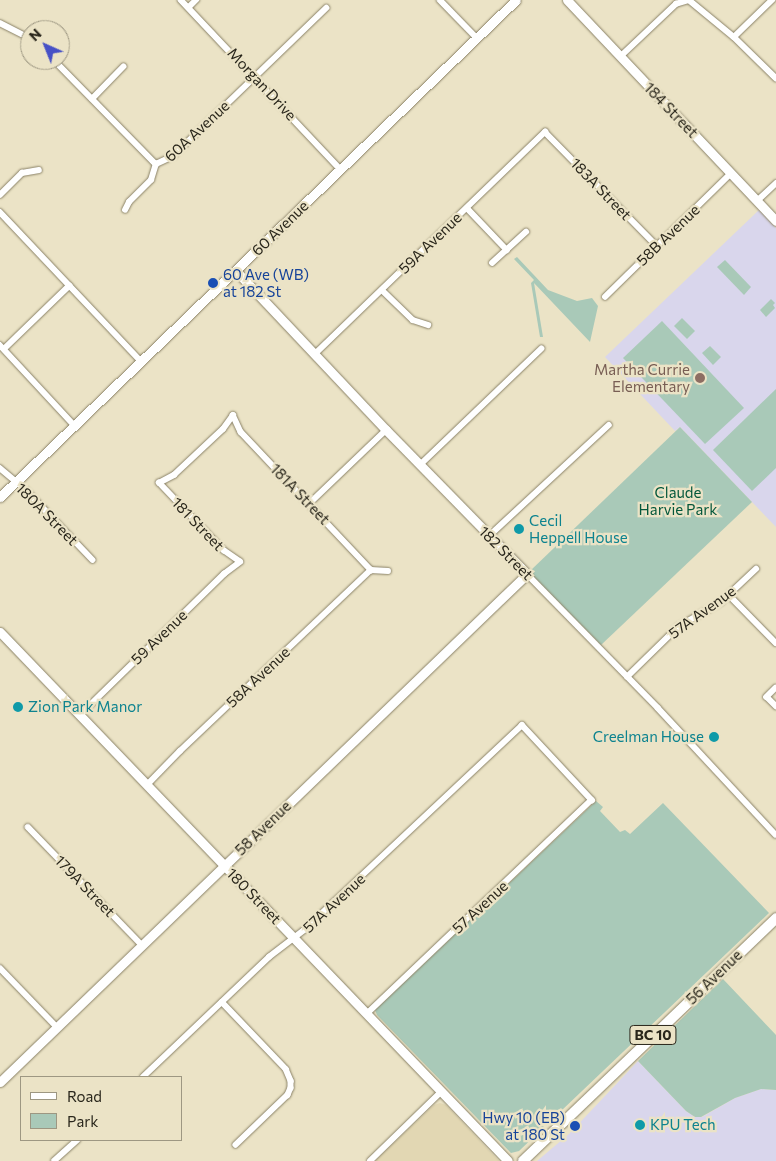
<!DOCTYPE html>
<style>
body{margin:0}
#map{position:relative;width:776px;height:1161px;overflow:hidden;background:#ebe3c6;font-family:Commissioner,sans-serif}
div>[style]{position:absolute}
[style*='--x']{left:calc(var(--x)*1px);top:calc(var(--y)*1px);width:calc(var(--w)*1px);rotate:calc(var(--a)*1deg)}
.built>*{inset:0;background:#e2d7b3}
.education>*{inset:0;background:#d9d6ec}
.green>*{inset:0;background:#a9c9b8}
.roads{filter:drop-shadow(0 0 1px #8a8267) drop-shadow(0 0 1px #8a8267)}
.street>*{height:5.5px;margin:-2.75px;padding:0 2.75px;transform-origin:2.75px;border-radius:2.75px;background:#fff}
.secondary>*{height:9px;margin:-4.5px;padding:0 4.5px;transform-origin:4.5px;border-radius:4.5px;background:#fff}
.highway>*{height:10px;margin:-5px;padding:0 5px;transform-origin:5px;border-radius:5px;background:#fff}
.dots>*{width:14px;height:14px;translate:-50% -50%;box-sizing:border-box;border:2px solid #ebe3c6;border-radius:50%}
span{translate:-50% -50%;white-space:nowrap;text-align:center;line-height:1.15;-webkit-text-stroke:4.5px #ebe3c6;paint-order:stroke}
.shield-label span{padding:1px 4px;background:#ebe3c6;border:1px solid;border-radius:4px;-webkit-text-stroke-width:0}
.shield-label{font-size:14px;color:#29261b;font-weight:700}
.street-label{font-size:15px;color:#29261b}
.transit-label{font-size:15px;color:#164399}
.left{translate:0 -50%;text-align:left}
.right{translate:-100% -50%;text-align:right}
.education-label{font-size:15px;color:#785e54}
.park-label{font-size:15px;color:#04583b}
.culture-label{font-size:15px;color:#0d838f}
.legend{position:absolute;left:20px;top:1076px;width:162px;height:65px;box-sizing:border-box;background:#ebe3c6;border:1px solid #9d9782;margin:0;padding:6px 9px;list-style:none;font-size:15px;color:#29261b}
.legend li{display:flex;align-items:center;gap:10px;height:25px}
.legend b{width:25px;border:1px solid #9d9782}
.north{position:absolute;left:20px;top:20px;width:50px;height:50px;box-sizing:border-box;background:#ebe3c6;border:1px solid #9d9782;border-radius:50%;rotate:316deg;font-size:14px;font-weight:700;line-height:20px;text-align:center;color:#29261b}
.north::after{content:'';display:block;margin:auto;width:18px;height:22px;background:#4751c6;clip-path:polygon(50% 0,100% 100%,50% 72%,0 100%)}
</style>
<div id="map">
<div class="built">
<div style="clip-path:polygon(440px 1103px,446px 1105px,499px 1161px,375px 1161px,434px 1105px)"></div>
</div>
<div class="education">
<div style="clip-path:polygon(759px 210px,776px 228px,776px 527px,680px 427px,675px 431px,605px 357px)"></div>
<div style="clip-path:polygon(638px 1061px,686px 1111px,695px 1117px,702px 1117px,735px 1098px,761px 1089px,776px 1090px,776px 1161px,537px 1161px,569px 1134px)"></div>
</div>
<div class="green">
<div style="clip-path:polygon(517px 257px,548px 290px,577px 301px,592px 298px,598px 306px,590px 342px,534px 283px,543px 337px,540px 337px,531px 283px,534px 280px,514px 259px)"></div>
<div style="clip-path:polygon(725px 260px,751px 287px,744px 295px,717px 267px)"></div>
<div style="clip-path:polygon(771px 299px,775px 303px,773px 305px,775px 308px,766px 317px,760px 310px)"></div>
<div style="clip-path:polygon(682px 318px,695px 331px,687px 339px,674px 326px)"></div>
<div style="clip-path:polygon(662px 321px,744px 408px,705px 444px,623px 358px)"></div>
<div style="clip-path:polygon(710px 346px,721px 357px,713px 365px,702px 353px)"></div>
<div style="clip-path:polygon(776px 389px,776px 468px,752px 491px,713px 450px)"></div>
<div style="clip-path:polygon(680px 427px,752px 502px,601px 645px,529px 572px)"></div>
<div style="clip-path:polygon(596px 801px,603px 807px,600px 811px,620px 832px,625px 830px,630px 834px,663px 803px,769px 913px,519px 1151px,511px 1153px,377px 1015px,375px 1010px)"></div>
<div style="clip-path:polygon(723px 979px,776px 1035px,776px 1090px,761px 1089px,735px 1098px,701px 1117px,695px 1117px,686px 1111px,638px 1061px)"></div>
</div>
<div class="roads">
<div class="street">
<div style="--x:181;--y:0;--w:233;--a:46.7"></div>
<div style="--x:440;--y:0;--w:53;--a:45.8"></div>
<div style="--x:189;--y:7;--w:10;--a:-45"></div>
<div style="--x:0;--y:23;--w:34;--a:27"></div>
<div style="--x:734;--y:37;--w:53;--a:-44.2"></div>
<div style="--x:620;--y:57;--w:77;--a:-43.4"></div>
<div style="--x:676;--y:4;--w:14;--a:-17"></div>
<div style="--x:689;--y:0;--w:58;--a:39.4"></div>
<div style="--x:734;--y:37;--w:59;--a:44.3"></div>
<div style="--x:54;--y:60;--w:146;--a:45.6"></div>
<div style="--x:92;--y:99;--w:45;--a:-45.9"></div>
<div style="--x:156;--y:164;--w:19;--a:-25"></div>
<div style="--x:173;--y:156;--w:213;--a:-44"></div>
<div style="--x:0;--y:195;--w:31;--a:-45"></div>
<div style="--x:22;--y:173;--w:17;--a:-10"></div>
<div style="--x:757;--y:201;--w:26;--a:-43"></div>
<div style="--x:467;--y:208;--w:58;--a:46.4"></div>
<div style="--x:125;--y:210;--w:9;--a:-63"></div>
<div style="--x:129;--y:202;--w:31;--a:-45"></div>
<div style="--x:151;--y:180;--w:17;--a:-73"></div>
<div style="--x:0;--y:212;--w:205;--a:46.6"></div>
<div style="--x:492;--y:263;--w:46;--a:-42.4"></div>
<div style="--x:382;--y:290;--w:43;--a:44.1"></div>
<div style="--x:413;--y:320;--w:16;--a:18"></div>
<div style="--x:605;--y:297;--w:177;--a:-44.5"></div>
<div style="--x:0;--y:345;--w:110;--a:47.2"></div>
<div style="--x:4;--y:349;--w:91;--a:-44.1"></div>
<div style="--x:315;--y:354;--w:320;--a:-44"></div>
<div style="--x:545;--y:132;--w:160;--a:45.5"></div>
<div style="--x:233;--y:415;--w:19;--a:65"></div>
<div style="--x:241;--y:432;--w:190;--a:46.7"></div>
<div style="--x:420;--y:465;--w:168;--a:-43.8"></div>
<div style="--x:0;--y:468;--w:35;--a:40"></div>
<div style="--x:27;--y:491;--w:95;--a:46.3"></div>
<div style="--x:310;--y:503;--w:105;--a:-43.8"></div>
<div style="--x:489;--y:536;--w:163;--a:-42.8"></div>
<div style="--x:371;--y:570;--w:17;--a:3"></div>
<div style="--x:527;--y:574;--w:187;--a:45.6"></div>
<div style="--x:658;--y:708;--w:173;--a:47.1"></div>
<div style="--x:729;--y:595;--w:67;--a:45.6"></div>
<div style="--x:627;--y:677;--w:71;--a:-44.4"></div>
<div style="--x:678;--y:627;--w:50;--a:-30.2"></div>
<div style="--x:721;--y:602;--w:48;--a:-43.3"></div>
<div style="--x:776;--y:688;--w:13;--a:135"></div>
<div style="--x:767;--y:697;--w:13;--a:45"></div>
<div style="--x:80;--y:715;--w:202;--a:-44.4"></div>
<div style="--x:224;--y:574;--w:20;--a:-37"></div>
<div style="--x:240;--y:562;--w:19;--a:-145"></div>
<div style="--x:224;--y:551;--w:94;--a:-133.7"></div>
<div style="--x:159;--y:483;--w:17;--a:-28"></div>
<div style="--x:174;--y:475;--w:67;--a:-43.2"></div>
<div style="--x:223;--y:429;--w:17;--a:-54"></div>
<div style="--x:147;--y:785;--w:47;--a:-45.9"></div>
<div style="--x:180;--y:751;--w:263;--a:-43.5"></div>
<div style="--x:28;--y:827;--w:164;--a:46"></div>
<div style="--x:0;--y:968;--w:82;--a:46"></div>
<div style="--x:222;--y:1002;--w:93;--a:46.3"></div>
<div style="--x:286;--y:1069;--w:13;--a:67"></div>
<div style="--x:291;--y:1081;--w:7;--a:90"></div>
<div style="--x:291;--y:1088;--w:8;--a:113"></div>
<div style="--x:288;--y:1095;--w:72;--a:136.1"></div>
<div style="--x:143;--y:1077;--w:174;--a:-43.6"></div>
<div style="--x:269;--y:957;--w:44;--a:-37.6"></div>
<div style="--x:304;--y:930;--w:299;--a:-43.2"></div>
<div style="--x:522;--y:725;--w:103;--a:47"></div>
<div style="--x:592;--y:800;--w:311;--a:136.4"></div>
<div style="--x:54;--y:1161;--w:31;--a:-42"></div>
<div style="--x:370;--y:1161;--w:100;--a:-44.2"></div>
</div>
<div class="secondary">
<div style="--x:567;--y:0;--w:304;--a:46.6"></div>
<div style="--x:0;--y:497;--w:716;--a:-43.93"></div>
<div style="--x:0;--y:632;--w:733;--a:46.16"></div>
<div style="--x:0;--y:1082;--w:732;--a:-43.95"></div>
<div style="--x:527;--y:574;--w:202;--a:-134.4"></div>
<div style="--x:386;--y:430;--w:219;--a:-133.3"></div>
</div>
<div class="highway">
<div style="--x:523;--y:1161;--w:351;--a:-43.8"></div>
</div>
</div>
<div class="dots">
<div style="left:213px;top:283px;background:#1a4fb4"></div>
<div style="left:700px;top:378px;background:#8d6e63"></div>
<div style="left:519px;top:529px;background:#0f9aa8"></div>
<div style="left:18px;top:707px;background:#0f9aa8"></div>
<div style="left:714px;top:737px;background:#0f9aa8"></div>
<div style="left:640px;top:1125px;background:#0f9aa8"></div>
<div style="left:575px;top:1126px;background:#1a4fb4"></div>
</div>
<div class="shield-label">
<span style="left:653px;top:1035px">BC 10</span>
</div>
<div class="street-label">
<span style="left:262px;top:84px;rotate:47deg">Morgan Drive</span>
<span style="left:671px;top:110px;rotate:46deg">184 Street</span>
<span style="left:197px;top:131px;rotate:-43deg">60A Avenue</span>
<span style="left:601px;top:189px;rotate:46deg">183A Street</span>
<span style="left:280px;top:228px;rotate:-44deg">60 Avenue</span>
<span style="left:668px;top:235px;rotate:-44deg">58B Avenue</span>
<span style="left:430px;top:243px;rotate:-44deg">59A Avenue</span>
<span style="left:300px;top:494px;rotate:46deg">181A Street</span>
<span style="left:47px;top:514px;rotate:45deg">180A Street</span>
<span style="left:198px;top:524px;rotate:46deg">181 Street</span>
<span style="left:506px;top:553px;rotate:45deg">182 Street</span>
<span style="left:702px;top:612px;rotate:-36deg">57A Avenue</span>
<span style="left:159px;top:637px;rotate:-44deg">59 Avenue</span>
<span style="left:258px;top:677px;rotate:-43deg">58A Avenue</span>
<span style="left:263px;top:828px;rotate:-44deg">58 Avenue</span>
<span style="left:85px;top:886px;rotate:46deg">179A Street</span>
<span style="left:254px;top:896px;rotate:46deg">180 Street</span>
<span style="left:334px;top:903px;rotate:-43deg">57A Avenue</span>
<span style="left:480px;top:907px;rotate:-43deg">57 Avenue</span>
<span style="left:714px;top:977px;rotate:-44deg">56 Avenue</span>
</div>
<div class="transit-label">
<span class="left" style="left:223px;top:283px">60 Ave (WB)<br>at 182 St</span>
<span class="right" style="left:565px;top:1126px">Hwy 10 (EB)<br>at 180 St</span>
</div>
<div class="education-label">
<span class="right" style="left:690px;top:378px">Martha Currie<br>Elementary</span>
</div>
<div class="park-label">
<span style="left:678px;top:501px">Claude<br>Harvie Park</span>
</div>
<div class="culture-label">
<span class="left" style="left:529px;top:529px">Cecil<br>Heppell House</span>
<span class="left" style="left:28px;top:707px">Zion Park Manor</span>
<span class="right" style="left:704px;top:737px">Creelman House</span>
<span class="left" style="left:650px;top:1125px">KPU Tech</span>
</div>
<ul class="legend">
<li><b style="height:6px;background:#fff"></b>Road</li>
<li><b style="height:14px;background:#a9c9b8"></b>Park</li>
</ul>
<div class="north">N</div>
</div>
